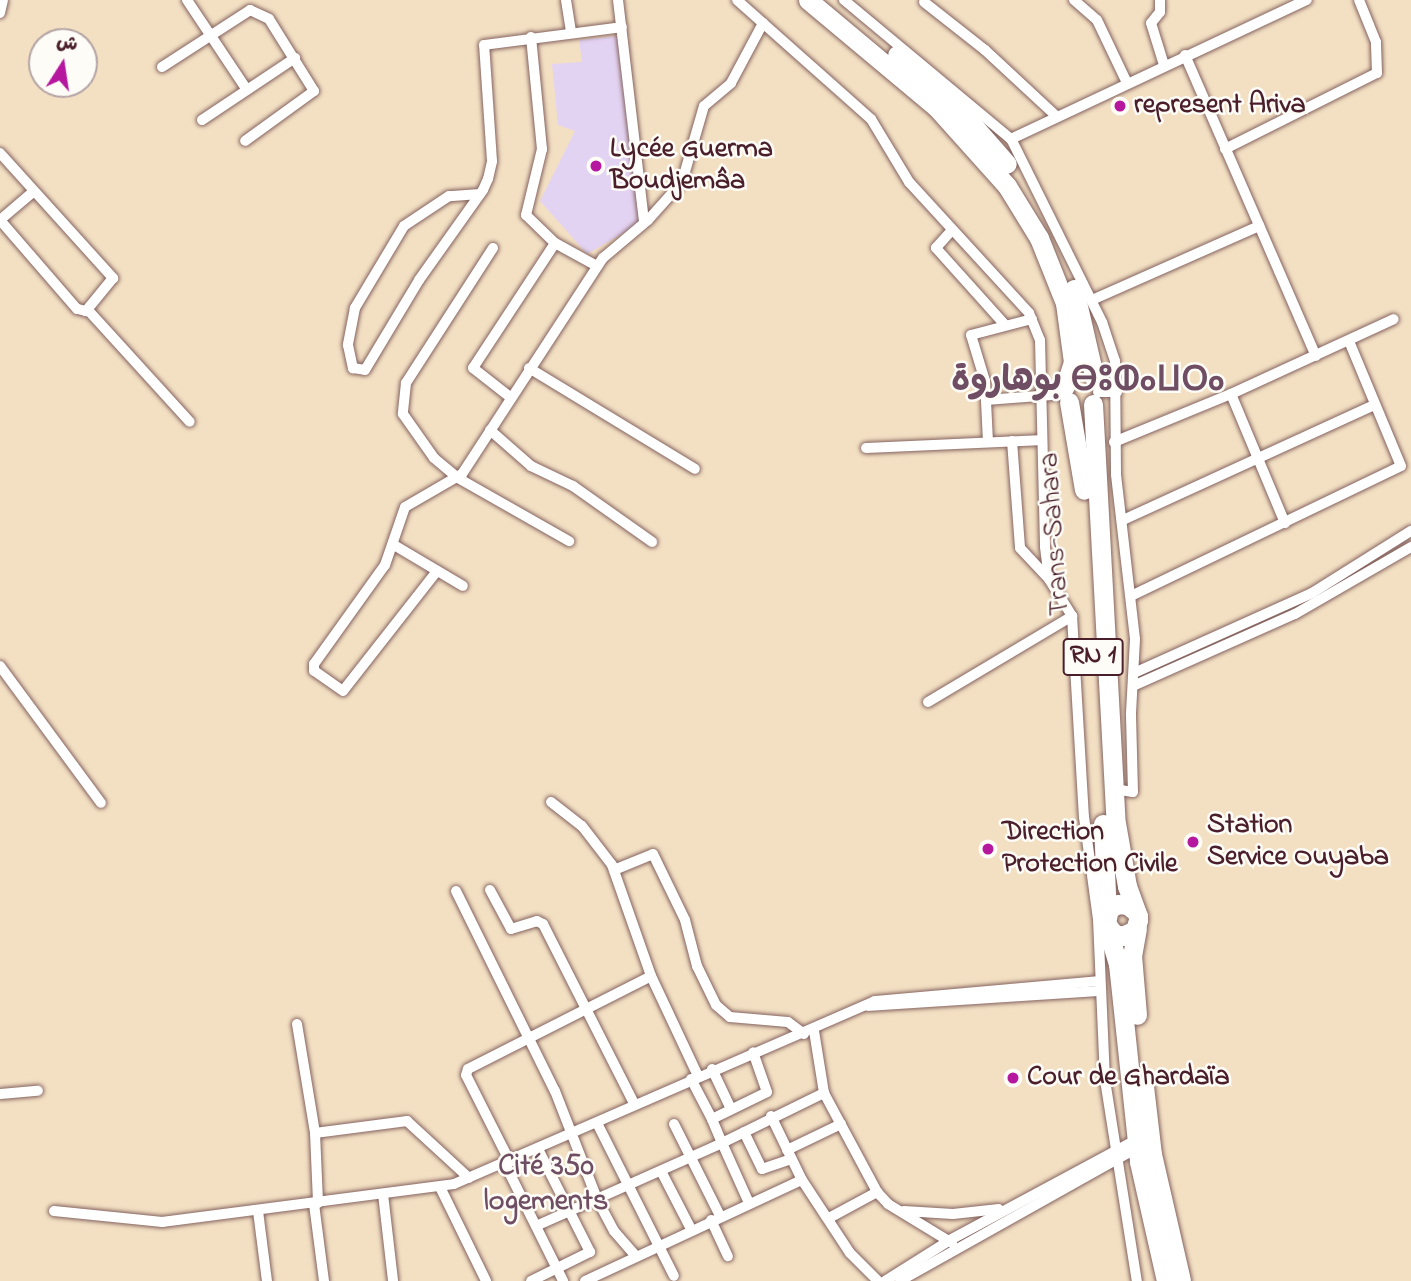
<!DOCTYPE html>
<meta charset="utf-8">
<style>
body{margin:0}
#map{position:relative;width:1411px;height:1281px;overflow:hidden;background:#f3e0c3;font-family:"Indie Flower","Playpen Sans Arabic","Noto Sans Tifinagh",sans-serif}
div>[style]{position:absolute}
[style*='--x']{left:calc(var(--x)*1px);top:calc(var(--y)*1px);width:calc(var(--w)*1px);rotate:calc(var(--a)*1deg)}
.built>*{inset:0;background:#e3d3f2}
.roads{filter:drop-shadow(0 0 2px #856360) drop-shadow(0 0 2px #856360)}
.street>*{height:10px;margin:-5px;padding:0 5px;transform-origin:5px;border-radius:5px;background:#fff}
.highway>*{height:19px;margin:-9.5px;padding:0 9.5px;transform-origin:9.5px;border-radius:9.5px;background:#fff}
.dots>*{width:19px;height:19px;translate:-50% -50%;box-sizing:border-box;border:4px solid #fdfcf7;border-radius:50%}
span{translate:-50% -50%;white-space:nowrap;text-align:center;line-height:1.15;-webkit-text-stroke:5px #fdfcf7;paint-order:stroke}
.shield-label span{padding:2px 5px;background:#fdfcf7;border:2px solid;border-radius:5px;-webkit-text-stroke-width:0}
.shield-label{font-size:26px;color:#4a1f2b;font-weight:700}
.poi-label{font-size:28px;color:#4a1f2b;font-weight:700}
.left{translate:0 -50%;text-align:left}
.street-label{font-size:28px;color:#4a1f2b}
.neighbourhood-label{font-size:30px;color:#6f4d63;font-weight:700}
.district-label{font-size:35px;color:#6f4d63;font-weight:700}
.north{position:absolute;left:28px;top:28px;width:70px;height:70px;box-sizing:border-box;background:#fdfcf7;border:2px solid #b5a4a5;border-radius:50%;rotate:12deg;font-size:19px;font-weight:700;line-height:28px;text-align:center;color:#4a1f2b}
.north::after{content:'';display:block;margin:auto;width:24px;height:32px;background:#b5179e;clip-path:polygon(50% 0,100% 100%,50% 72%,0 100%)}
</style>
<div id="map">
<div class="built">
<div style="clip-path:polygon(617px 36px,641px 223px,587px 254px,540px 201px,575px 131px,558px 125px,552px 64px,582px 62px,579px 40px)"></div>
</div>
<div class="roads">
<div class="street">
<div style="--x:187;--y:0;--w:108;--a:56.3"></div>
<div style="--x:566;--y:0;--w:32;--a:81"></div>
<div style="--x:618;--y:0;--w:223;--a:83.3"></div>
<div style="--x:737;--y:0;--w:179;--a:41.6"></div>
<div style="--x:871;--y:119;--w:74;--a:58.9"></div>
<div style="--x:909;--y:182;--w:178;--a:47.5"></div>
<div style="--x:1029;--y:313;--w:29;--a:68"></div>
<div style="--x:1040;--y:340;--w:207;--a:88.6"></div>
<div style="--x:1045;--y:547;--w:32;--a:83"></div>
<div style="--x:1049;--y:579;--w:44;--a:58.1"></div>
<div style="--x:1072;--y:616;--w:201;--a:86.6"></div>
<div style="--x:1084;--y:817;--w:103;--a:82.2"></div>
<div style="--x:1098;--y:919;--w:161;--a:87.5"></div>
<div style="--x:1105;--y:1080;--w:204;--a:81"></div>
<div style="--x:844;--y:0;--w:217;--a:39.8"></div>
<div style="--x:1074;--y:0;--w:30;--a:41"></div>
<div style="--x:1097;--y:20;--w:70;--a:64.5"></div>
<div style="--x:1160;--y:0;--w:12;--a:90"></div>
<div style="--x:1160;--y:12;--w:14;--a:129"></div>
<div style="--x:1151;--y:23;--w:44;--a:72.8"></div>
<div style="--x:924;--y:2;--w:78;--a:38.2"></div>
<div style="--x:985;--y:50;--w:98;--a:42.9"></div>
<div style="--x:0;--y:13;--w:13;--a:-77"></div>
<div style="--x:531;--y:37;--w:113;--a:84.4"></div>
<div style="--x:542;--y:149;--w:68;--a:103.6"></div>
<div style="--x:526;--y:215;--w:40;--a:44"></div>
<div style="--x:555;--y:243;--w:48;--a:28.7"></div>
<div style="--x:1185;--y:55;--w:328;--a:66.5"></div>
<div style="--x:162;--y:67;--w:105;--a:-32.9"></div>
<div style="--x:250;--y:10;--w:21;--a:25"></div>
<div style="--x:269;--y:19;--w:85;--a:58"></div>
<div style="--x:314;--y:91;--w:85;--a:144.1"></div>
<div style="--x:202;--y:120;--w:112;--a:-33.7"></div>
<div style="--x:1225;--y:149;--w:170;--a:-26.6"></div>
<div style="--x:1377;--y:73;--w:31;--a:-92"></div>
<div style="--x:1376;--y:42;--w:45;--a:-112"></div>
<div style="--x:0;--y:153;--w:169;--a:47.9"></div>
<div style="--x:113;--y:278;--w:43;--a:129.3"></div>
<div style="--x:86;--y:311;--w:9;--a:-167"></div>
<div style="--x:77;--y:309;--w:118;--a:-130.9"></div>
<div style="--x:0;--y:220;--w:43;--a:-40.3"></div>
<div style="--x:480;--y:194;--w:31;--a:176"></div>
<div style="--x:449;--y:196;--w:54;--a:146.3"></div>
<div style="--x:404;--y:226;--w:96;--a:120.9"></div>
<div style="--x:355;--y:308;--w:38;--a:101"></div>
<div style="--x:348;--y:345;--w:24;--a:78"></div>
<div style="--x:353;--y:368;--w:12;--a:9"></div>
<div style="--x:365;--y:370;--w:105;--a:-59"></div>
<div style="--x:419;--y:280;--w:110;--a:-54.6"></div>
<div style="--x:483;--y:190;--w:12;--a:-66"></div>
<div style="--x:488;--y:179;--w:18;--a:-77"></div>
<div style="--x:492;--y:161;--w:116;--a:-93.9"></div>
<div style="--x:484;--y:45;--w:139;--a:-7.4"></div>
<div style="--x:952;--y:230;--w:24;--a:132"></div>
<div style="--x:936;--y:248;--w:103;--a:48.1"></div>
<div style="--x:493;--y:248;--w:161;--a:122.8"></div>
<div style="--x:406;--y:383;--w:31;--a:96"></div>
<div style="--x:403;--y:414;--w:54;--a:54.8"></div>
<div style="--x:434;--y:458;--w:31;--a:40"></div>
<div style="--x:458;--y:478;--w:128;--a:29.6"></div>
<div style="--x:1092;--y:300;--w:183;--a:-23.9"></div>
<div style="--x:88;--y:310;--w:151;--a:47.7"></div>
<div style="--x:529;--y:368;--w:194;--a:31.3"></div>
<div style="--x:1098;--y:392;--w:19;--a:0"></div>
<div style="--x:1231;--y:394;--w:140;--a:67.3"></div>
<div style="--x:510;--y:397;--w:47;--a:-141.9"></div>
<div style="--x:473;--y:368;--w:149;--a:-56.7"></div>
<div style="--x:986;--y:400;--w:79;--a:-4.3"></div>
<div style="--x:490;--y:430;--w:55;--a:41.3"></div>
<div style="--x:531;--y:466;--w:47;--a:25.5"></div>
<div style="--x:573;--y:486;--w:97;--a:35.3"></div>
<div style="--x:1012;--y:441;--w:107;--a:85.7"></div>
<div style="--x:1020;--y:548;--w:42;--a:46.9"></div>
<div style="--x:988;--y:442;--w:61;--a:-92.8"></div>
<div style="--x:985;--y:381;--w:48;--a:-106.9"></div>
<div style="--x:971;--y:335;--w:63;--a:-14.7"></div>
<div style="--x:1114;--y:442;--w:126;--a:-22.3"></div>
<div style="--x:1231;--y:394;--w:179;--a:-24.7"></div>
<div style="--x:866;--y:448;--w:173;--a:-2.6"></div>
<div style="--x:1123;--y:520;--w:276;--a:-24.6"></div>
<div style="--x:394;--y:545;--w:80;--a:30.7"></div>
<div style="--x:437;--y:571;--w:152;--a:128.1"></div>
<div style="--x:343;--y:691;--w:35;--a:-145"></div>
<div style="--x:314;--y:671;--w:7;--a:-90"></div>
<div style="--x:314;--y:664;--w:122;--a:-54.4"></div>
<div style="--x:385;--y:565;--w:61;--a:-71"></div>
<div style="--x:405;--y:507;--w:66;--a:-30.1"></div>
<div style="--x:462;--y:474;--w:258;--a:-56.9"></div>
<div style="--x:603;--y:258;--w:59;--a:-40.2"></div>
<div style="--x:648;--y:220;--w:51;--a:-48.2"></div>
<div style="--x:682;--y:182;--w:79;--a:-73.9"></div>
<div style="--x:704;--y:106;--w:35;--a:-40"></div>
<div style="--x:731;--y:83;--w:68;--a:-61.9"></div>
<div style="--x:1133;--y:595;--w:297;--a:-25.7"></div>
<div style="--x:1401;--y:466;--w:135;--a:-112.6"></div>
<div style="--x:0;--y:666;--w:170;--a:53.6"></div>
<div style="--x:1134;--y:673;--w:195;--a:-24.2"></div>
<div style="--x:1312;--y:593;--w:117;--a:-32.1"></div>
<div style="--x:1133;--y:686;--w:177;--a:-24"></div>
<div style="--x:1295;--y:614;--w:134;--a:-30"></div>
<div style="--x:928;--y:702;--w:168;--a:-30.8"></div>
<div style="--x:1114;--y:789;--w:19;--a:9"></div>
<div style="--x:1133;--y:792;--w:79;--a:-91.5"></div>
<div style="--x:1131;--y:713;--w:74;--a:-86.9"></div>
<div style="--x:1135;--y:639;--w:166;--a:-96.6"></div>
<div style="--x:1116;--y:474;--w:113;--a:-90.5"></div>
<div style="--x:1115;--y:361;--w:41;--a:-108.4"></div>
<div style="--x:1102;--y:322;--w:204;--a:-116.4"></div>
<div style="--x:1011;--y:139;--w:327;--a:-25.2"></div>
<div style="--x:551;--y:802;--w:39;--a:38"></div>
<div style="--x:582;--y:826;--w:49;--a:52.4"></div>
<div style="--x:612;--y:865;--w:118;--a:70.6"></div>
<div style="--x:651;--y:976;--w:110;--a:64.8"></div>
<div style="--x:614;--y:870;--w:42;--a:-22.3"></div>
<div style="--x:653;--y:854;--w:73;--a:64.1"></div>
<div style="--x:685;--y:920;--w:48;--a:75.4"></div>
<div style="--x:697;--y:966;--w:43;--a:64"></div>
<div style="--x:716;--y:1005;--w:18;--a:41"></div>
<div style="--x:730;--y:1017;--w:58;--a:4.9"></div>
<div style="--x:788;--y:1022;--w:20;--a:37"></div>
<div style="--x:490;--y:890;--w:44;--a:61.7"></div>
<div style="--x:511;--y:929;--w:27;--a:-17"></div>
<div style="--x:537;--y:921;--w:7;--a:27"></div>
<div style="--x:543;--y:924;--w:201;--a:63.1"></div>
<div style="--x:456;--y:891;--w:223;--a:63.7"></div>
<div style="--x:555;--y:1091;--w:116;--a:68.7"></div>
<div style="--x:597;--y:1199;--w:36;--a:62"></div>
<div style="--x:614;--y:1231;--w:32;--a:49"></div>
<div style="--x:868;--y:1006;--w:230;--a:-3.7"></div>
<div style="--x:297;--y:1024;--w:110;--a:80.6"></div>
<div style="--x:315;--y:1133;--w:70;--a:87.5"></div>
<div style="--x:814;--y:1031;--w:63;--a:80.8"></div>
<div style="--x:824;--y:1093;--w:112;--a:61.8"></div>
<div style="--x:877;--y:1192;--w:16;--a:47"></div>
<div style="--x:888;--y:1204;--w:75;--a:31.4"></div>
<div style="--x:712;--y:1069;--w:44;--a:64.6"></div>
<div style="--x:691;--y:1079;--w:45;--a:62.3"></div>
<div style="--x:0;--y:1094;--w:38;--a:-5"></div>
<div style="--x:771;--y:1116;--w:71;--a:64.2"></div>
<div style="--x:597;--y:1123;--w:171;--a:63.3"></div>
<div style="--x:674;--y:1124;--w:103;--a:63.4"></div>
<div style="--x:744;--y:1132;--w:41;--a:64.1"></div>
<div style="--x:762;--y:1169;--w:31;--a:-19"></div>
<div style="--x:315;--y:1133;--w:93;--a:-7.4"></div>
<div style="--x:407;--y:1121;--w:84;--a:42.6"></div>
<div style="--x:787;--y:1150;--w:60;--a:-25.7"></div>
<div style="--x:510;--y:1162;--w:97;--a:-116.8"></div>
<div style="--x:466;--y:1075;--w:6;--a:-72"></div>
<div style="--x:468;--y:1069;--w:205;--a:-26.9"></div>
<div style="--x:505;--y:1164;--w:131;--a:63.6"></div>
<div style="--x:661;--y:1171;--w:65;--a:62.7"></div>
<div style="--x:440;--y:1187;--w:105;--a:63.9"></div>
<div style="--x:383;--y:1194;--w:88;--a:83.4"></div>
<div style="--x:749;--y:1203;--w:66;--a:-114.2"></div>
<div style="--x:722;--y:1143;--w:114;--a:-26.1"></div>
<div style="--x:314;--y:1204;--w:78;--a:82.6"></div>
<div style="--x:54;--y:1211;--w:109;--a:5.8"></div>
<div style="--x:162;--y:1222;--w:294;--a:-7.4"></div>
<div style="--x:454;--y:1184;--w:459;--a:-23.5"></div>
<div style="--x:875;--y:1001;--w:224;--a:-5.1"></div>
<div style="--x:258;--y:1211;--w:71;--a:82.7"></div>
<div style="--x:904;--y:1211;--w:49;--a:3.5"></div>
<div style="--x:953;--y:1214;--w:46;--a:-6.2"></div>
<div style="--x:829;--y:1218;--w:55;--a:-28.4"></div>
<div style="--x:711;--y:1220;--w:40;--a:65"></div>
<div style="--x:536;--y:1226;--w:204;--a:-24"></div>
<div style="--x:722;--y:1143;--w:26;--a:-113"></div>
<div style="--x:712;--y:1119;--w:61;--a:-26.1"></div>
<div style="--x:767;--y:1092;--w:42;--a:-109.3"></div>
<div style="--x:531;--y:1281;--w:66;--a:-26.2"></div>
<div style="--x:590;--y:1252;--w:115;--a:-116.8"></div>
<div style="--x:585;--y:1281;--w:239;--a:-25"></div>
<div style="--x:802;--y:1180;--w:87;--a:56.7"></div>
<div style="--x:850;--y:1253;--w:40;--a:45"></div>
<div style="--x:885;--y:1281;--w:77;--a:-32.2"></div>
<div style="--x:950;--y:1240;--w:217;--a:-28.3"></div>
<div style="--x:900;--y:1281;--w:274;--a:-29.3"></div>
</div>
<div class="highway">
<div style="--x:808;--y:0;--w:168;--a:39.9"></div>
<div style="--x:937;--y:108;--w:105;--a:48.1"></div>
<div style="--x:1007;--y:186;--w:61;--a:58.4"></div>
<div style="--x:1039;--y:238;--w:70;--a:68.2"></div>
<div style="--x:1065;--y:303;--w:60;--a:82.3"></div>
<div style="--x:1073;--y:362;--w:25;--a:108"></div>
<div style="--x:897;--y:55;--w:81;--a:41"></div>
<div style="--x:958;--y:108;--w:74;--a:48.8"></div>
<div style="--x:1074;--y:289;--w:93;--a:77"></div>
<div style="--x:1069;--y:402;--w:89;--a:80.3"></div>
<div style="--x:1093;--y:404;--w:420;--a:86.9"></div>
<div style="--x:1116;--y:823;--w:64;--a:80.1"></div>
<div style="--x:1127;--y:886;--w:32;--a:70"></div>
<div style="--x:1138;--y:916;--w:4;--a:90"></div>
<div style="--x:1138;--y:920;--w:10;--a:107"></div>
<div style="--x:1135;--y:930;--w:14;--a:155"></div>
<div style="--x:1122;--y:936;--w:9;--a:-162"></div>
<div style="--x:1113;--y:933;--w:12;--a:-125"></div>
<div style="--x:1106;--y:923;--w:14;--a:-78"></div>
<div style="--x:1109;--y:909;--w:10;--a:-29"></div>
<div style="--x:1118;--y:904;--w:10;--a:6"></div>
<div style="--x:1128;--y:905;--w:11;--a:41"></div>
<div style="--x:1103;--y:824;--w:90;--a:87.5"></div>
<div style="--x:1106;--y:924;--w:42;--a:73.3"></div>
<div style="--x:1118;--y:964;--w:199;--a:83.9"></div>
<div style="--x:1139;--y:1162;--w:122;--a:77.2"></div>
<div style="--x:1137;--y:928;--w:27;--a:100"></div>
<div style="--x:1132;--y:955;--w:60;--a:85.2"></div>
<div style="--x:1144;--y:1086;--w:68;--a:83.3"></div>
<div style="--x:1152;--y:1154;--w:130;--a:77.1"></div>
</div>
</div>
<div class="dots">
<div style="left:1120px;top:106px;background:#b5179e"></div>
<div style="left:596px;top:166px;background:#b5179e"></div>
<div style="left:1193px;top:842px;background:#b5179e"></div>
<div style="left:988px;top:849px;background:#b5179e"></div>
<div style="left:1013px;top:1078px;background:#b5179e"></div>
</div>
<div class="shield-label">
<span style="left:1093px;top:657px">RN 1</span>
</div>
<div class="poi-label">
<span class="left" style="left:1134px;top:106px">represent Ariva</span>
<span class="left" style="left:610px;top:166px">Lycée Guerma<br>Boudjemâa</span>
<span class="left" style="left:1207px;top:842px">Station<br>Service Ouyaba</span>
<span class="left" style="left:1002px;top:849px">Direction<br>Protection Civile</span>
<span class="left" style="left:1027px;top:1078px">Cour de Ghardaïa</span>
</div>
<div class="street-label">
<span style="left:1056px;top:534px;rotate:-94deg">Trans-Sahara</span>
</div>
<div class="neighbourhood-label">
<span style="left:546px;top:1184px">Cité 350<br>logements</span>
</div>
<div class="district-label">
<span style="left:1088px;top:382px">بوهاروة ⴱⵓⵀⴰⵡⵔⴰ</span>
</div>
<div class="north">ش</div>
</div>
